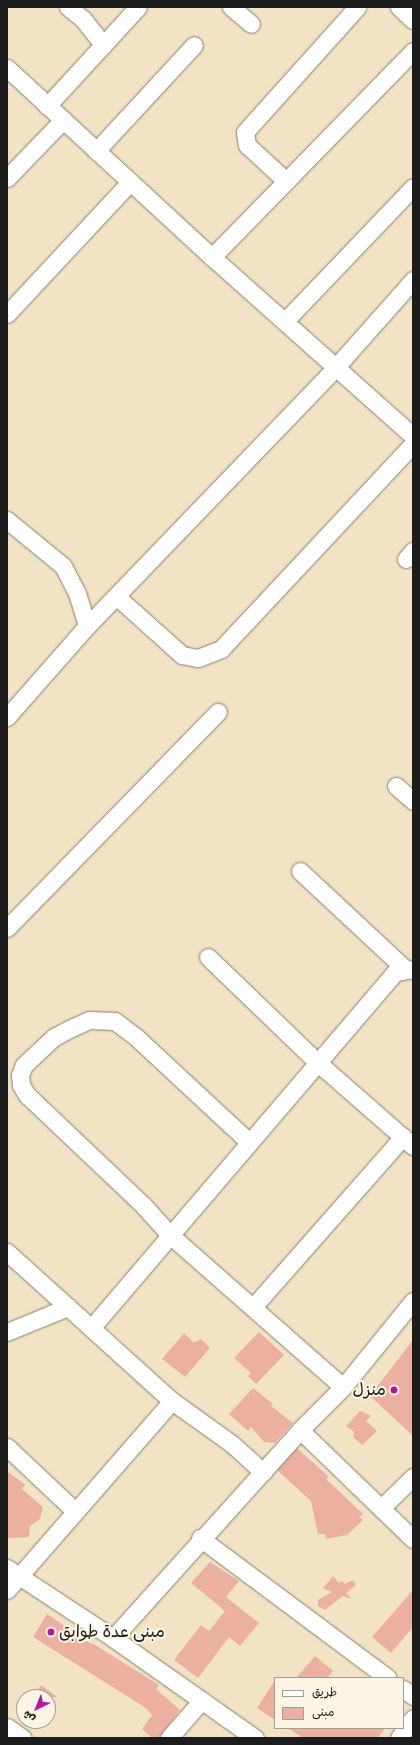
<!DOCTYPE html>
<meta charset="utf-8">
<style>
body{margin:0}
#map{position:relative;width:420px;height:1745px;overflow:hidden;background:#f3e3c5;font-family:Caveat,"Playpen Sans Arabic",sans-serif}
div>[style]{position:absolute}
[style*='--x']{left:calc(var(--x)*1px);top:calc(var(--y)*1px);width:calc(var(--w)*1px);rotate:calc(var(--a)*1deg)}
.building>*{inset:0;background:#ebb0a1}
.roads{filter:drop-shadow(0 0 1px #888070) drop-shadow(0 0 1px #888070)}
.minor>*{height:17px;margin:-8.5px;padding:0 8.5px;transform-origin:8.5px;border-radius:8.5px;background:#fff}
.dots>*{width:11px;height:11px;translate:-50% -50%;box-sizing:border-box;border:2px solid #fcf5e5;border-radius:50%}
span{translate:-50% -50%;white-space:nowrap;text-align:center;line-height:1.15;-webkit-text-stroke:4px #fcf5e5;paint-order:stroke}
.poi-label{font-size:17px;color:#1c1c1c}
.right{translate:-100% -50%;text-align:right}
.left{translate:0 -50%;text-align:left}
.frame{position:absolute;inset:0;border:8px solid #1c1c1c;pointer-events:none}
.legend{position:absolute;left:274px;top:1677px;width:130px;height:52px;box-sizing:border-box;background:#fcf5e5;border:1px solid #a29e95;margin:0;padding:5px 7px;list-style:none;font-size:12px;color:#1c1c1c}
.legend li{display:flex;align-items:center;gap:8px;height:20px}
.legend b{width:20px;border:1px solid #a29e95}
.north{position:absolute;left:16px;top:1689px;width:40px;height:40px;box-sizing:border-box;background:#fcf5e5;border:1px solid #a29e95;border-radius:50%;rotate:223deg;font-size:11px;font-weight:700;line-height:16px;text-align:center;color:#1c1c1c}
.north::after{content:'';display:block;margin:auto;width:14px;height:18px;background:#b5179e;clip-path:polygon(50% 0,100% 100%,50% 72%,0 100%)}
</style>
<div id="map">
<div class="building">
<div style="clip-path:polygon(259px 1332px,284px 1355px,256px 1384px,248px 1376px,251px 1373px,234px 1358px)"></div>
<div style="clip-path:polygon(184px 1333px,194px 1343px,201px 1339px,210px 1348px,185px 1377px,162px 1359px)"></div>
<div style="clip-path:polygon(413px 1340px,413px 1436px,370px 1396px)"></div>
<div style="clip-path:polygon(253px 1388px,273px 1404px,271px 1406px,293px 1423px,275px 1443px,264px 1442px,251px 1427px,248px 1431px,229px 1414px)"></div>
<div style="clip-path:polygon(360px 1411px,371px 1416px,366px 1421px,377px 1431px,362px 1445px,353px 1437px,354px 1432px,346px 1426px)"></div>
<div style="clip-path:polygon(297px 1448px,328px 1476px,327px 1480px,363px 1514px,359px 1517px,363px 1520px,347px 1535px,326px 1539px,325px 1534px,318px 1534px,311px 1501px,277px 1470px)"></div>
<div style="clip-path:polygon(7px 1471px,25px 1485px,22px 1489px,43px 1507px,40px 1519px,30px 1526px,29px 1537px,7px 1538px)"></div>
<div style="clip-path:polygon(210px 1562px,239px 1581px,226px 1597px,259px 1623px,240px 1646px,229px 1637px,198px 1678px,174px 1660px,201px 1625px,209px 1631px,225px 1611px,191px 1583px)"></div>
<div style="clip-path:polygon(333px 1576px,339px 1583px,342px 1581px,345px 1584px,353px 1580px,356px 1585px,346px 1593px,351px 1599px,343px 1596px,325px 1610px,318px 1606px,318px 1600px,332px 1592px,323px 1588px)"></div>
<div style="clip-path:polygon(413px 1590px,413px 1627px,391px 1653px,372px 1637px)"></div>
<div style="clip-path:polygon(47px 1614px,91px 1644px,92px 1643px,159px 1685px,156px 1689px,180px 1710px,159px 1738px,152px 1738px,142px 1729px,152px 1715px,146px 1708px,33px 1637px)"></div>
<div style="clip-path:polygon(315px 1656px,333px 1671px,327px 1678px,296px 1678px)"></div>
<div style="clip-path:polygon(275px 1680px,275px 1720px,257px 1708px)"></div>
<div style="clip-path:polygon(41px 1685px,57px 1697px,34px 1697px)"></div>
<div style="clip-path:polygon(288px 1728px,385px 1728px,378px 1738px,303px 1738px)"></div>
</div>
<div class="roads">
<div class="minor">
<div style="--x:68;--y:7;--w:19;--a:39"></div>
<div style="--x:83;--y:19;--w:33;--a:52"></div>
<div style="--x:231;--y:7;--w:26;--a:40"></div>
<div style="--x:399;--y:7;--w:19;--a:43"></div>
<div style="--x:7;--y:68;--w:279;--a:42.7"></div>
<div style="--x:212;--y:257;--w:269;--a:41.7"></div>
<div style="--x:47;--y:106;--w:134;--a:-47.4"></div>
<div style="--x:96;--y:151;--w:144;--a:-47.2"></div>
<div style="--x:7;--y:178;--w:81;--a:-46"></div>
<div style="--x:286;--y:181;--w:53;--a:-137.3"></div>
<div style="--x:247;--y:145;--w:13;--a:-99"></div>
<div style="--x:245;--y:132;--w:168;--a:-48.1"></div>
<div style="--x:212;--y:257;--w:288;--a:-45.7"></div>
<div style="--x:7;--y:314;--w:180;--a:-47"></div>
<div style="--x:285;--y:321;--w:185;--a:-46.3"></div>
<div style="--x:7;--y:520;--w:72;--a:39.4"></div>
<div style="--x:63;--y:566;--w:30;--a:63"></div>
<div style="--x:77;--y:593;--w:34;--a:73"></div>
<div style="--x:406;--y:559;--w:11;--a:-49"></div>
<div style="--x:116;--y:596;--w:89;--a:41.8"></div>
<div style="--x:182;--y:655;--w:16;--a:11"></div>
<div style="--x:198;--y:658;--w:25;--a:-21"></div>
<div style="--x:221;--y:649;--w:281;--a:-46.9"></div>
<div style="--x:7;--y:717;--w:121;--a:-48.7"></div>
<div style="--x:87;--y:626;--w:358;--a:-46.1"></div>
<div style="--x:335;--y:368;--w:118;--a:-48.4"></div>
<div style="--x:396;--y:786;--w:23;--a:41"></div>
<div style="--x:300;--y:871;--w:144;--a:43"></div>
<div style="--x:7;--y:928;--w:302;--a:-45.7"></div>
<div style="--x:208;--y:957;--w:151;--a:43.9"></div>
<div style="--x:317;--y:1062;--w:128;--a:41.2"></div>
<div style="--x:249;--y:1142;--w:154;--a:-137.1"></div>
<div style="--x:136;--y:1037;--w:26;--a:-143"></div>
<div style="--x:115;--y:1021;--w:26;--a:-178"></div>
<div style="--x:89;--y:1020;--w:17;--a:156"></div>
<div style="--x:73;--y:1027;--w:21;--a:152"></div>
<div style="--x:54;--y:1037;--w:41;--a:137"></div>
<div style="--x:24;--y:1065;--w:11;--a:112"></div>
<div style="--x:20;--y:1075;--w:10;--a:84"></div>
<div style="--x:21;--y:1085;--w:12;--a:59"></div>
<div style="--x:27;--y:1095;--w:160;--a:43.5"></div>
<div style="--x:143;--y:1205;--w:40;--a:48"></div>
<div style="--x:170;--y:1235;--w:230;--a:41.3"></div>
<div style="--x:7;--y:1252;--w:222;--a:42.1"></div>
<div style="--x:172;--y:1401;--w:74;--a:35.6"></div>
<div style="--x:232;--y:1444;--w:42;--a:42.1"></div>
<div style="--x:253;--y:1307;--w:227;--a:-48.6"></div>
<div style="--x:92;--y:1327;--w:467;--a:-49.5"></div>
<div style="--x:395;--y:972;--w:18;--a:-9"></div>
<div style="--x:7;--y:1332;--w:66;--a:-22.3"></div>
<div style="--x:300;--y:1430;--w:157;--a:44"></div>
<div style="--x:7;--y:1447;--w:93;--a:43.3"></div>
<div style="--x:381;--y:1508;--w:45;--a:-44.1"></div>
<div style="--x:200;--y:1538;--w:234;--a:36.7"></div>
<div style="--x:7;--y:1568;--w:127;--a:33.4"></div>
<div style="--x:113;--y:1638;--w:174;--a:35.2"></div>
<div style="--x:7;--y:1590;--w:251;--a:-48.9"></div>
<div style="--x:113;--y:1638;--w:280;--a:-48"></div>
<div style="--x:300;--y:1430;--w:61;--a:-45"></div>
<div style="--x:343;--y:1387;--w:111;--a:-50.9"></div>
<div style="--x:403;--y:1689;--w:12;--a:35"></div>
<div style="--x:7;--y:1727;--w:19;--a:35"></div>
<div style="--x:169;--y:1738;--w:50;--a:-49"></div>
<div style="--x:399;--y:1738;--w:24;--a:-55"></div>
</div>
</div>
<div class="dots">
<div style="left:394px;top:1390px;background:#b5179e"></div>
<div style="left:51px;top:1632px;background:#b5179e"></div>
</div>
<div class="poi-label">
<span class="right" style="left:386px;top:1390px">منزل</span>
<span class="left" style="left:59px;top:1632px">مبنى عدة طوابق</span>
</div>
<div class="frame"></div>
<ul class="legend">
<li><b style="height:5px;background:#fff"></b>طريق</li>
<li><b style="height:11px;background:#ebb0a1"></b>مبنى</li>
</ul>
<div class="north">ش</div>
</div>
